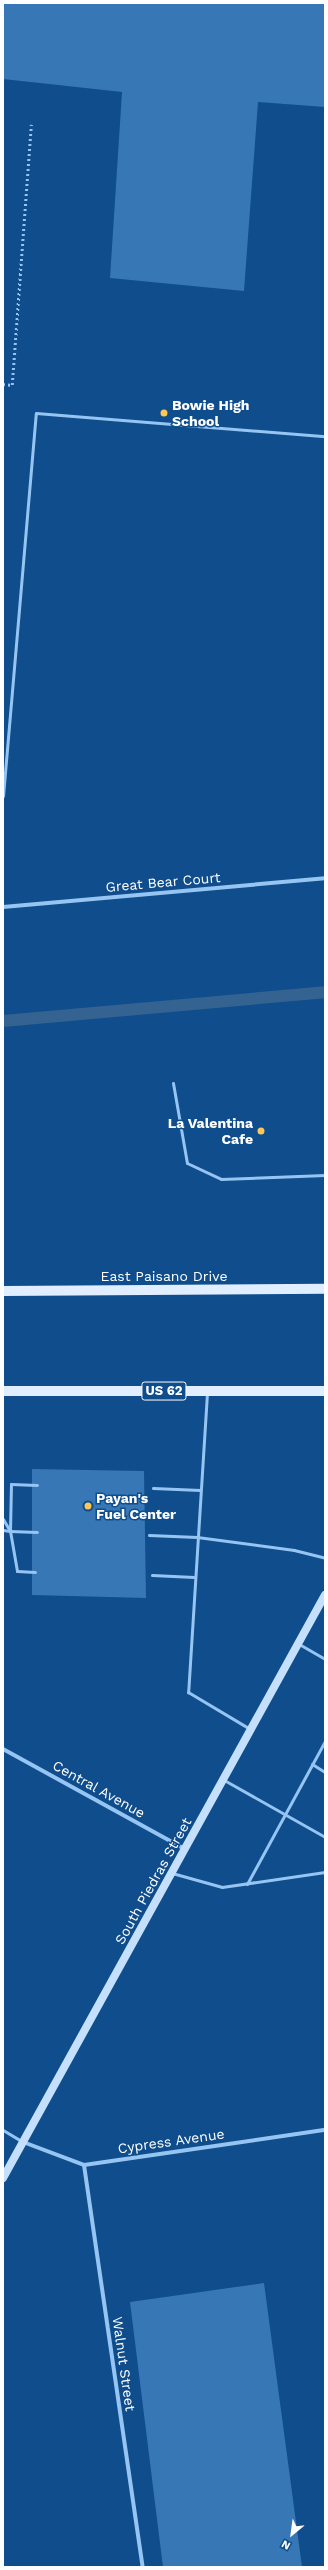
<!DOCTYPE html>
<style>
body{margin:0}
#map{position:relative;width:328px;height:2570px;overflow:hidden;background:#0f4d8c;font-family:"Work Sans",sans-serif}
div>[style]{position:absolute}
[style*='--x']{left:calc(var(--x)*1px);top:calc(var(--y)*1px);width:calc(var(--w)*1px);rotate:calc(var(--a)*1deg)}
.stream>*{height:12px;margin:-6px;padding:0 6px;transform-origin:6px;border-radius:6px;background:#346291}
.building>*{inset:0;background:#3777b6}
.path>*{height:2.5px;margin-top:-1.25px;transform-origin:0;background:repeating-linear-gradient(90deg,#96c5f3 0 2px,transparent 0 5px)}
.lane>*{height:3px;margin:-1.5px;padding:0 1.5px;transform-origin:1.5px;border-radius:1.5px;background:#96c5f3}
.street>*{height:4px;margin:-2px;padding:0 2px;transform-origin:2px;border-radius:2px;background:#96c5f3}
.secondary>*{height:8px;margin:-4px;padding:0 4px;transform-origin:4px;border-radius:4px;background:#c5e0fd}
.primary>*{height:10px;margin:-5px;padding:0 5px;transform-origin:5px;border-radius:5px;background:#e1eeff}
.dots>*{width:11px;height:11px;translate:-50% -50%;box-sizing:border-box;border:2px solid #0f4d8c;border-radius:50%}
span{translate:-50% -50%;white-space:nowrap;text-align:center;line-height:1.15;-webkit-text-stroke:3px #0f4d8c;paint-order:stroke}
.shield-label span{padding:1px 3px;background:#0f4d8c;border:1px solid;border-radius:3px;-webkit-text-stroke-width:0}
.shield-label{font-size:13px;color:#fff;font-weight:700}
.poi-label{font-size:14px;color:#fff;font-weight:700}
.left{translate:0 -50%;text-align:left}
.right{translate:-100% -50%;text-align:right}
.street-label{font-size:14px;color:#fff}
.frame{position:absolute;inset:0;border:4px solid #fff;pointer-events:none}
.north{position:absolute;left:272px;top:2514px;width:40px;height:40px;-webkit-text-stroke:3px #0f4d8c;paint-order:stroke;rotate:209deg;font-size:11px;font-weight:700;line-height:16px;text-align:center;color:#fff}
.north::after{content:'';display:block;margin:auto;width:14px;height:18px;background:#fff;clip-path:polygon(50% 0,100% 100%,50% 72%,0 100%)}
</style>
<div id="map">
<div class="stream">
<div style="--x:3;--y:1021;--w:323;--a:-5.1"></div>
</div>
<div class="building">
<div style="clip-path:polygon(3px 3px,325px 3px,325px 107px,258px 102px,244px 291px,110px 278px,122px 92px,3px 79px)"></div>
<div style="clip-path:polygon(32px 1469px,144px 1471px,146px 1598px,32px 1595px)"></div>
<div style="clip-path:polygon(264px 2283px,302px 2567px,163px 2567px,130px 2302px)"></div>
</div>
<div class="path">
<div style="--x:3;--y:384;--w:9;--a:6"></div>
<div style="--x:12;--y:385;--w:261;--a:-85.8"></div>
</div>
<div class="lane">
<div style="--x:3;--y:796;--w:384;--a:-85.1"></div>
<div style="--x:36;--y:413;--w:290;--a:4.6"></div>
<div style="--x:173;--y:1083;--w:81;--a:80.1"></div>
<div style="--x:187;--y:1163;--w:38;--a:25"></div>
<div style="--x:221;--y:1179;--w:104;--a:-2.2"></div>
<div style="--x:207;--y:1393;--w:300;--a:93.6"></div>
<div style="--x:188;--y:1692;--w:72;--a:30.8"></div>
<div style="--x:153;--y:1488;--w:47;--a:2.4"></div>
<div style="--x:3;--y:1519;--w:14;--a:60"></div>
<div style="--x:10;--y:1531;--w:27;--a:2"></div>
<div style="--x:3;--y:1530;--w:7;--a:8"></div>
<div style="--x:149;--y:1535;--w:48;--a:2.4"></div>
<div style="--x:197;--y:1537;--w:98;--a:7.6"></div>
<div style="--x:294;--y:1550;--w:32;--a:14"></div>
<div style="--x:35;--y:1572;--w:18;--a:-177"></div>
<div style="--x:17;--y:1571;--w:41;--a:-99.9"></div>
<div style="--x:10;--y:1531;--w:47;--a:-88.8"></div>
<div style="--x:11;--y:1484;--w:26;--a:2"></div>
<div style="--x:152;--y:1575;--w:42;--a:2.7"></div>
<div style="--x:299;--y:1644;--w:30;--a:30"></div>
<div style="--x:312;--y:1764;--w:15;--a:32"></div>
<div style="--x:224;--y:1780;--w:116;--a:29.4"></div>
<div style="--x:172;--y:1873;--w:52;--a:15.6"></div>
<div style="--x:222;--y:1887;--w:104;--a:-8.3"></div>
<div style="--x:247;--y:1884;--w:163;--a:-61.4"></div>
<div style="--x:3;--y:2130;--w:23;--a:31"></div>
</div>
<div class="street">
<div style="--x:3;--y:907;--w:323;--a:-5.1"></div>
<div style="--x:3;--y:1749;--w:208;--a:28.8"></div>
<div style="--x:23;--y:2142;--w:65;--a:20.7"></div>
<div style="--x:84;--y:2165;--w:244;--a:-8.3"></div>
<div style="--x:84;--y:2165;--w:406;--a:81.7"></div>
</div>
<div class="secondary">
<div style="--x:3;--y:2178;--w:666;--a:-61.09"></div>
</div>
<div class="primary">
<div style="--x:3;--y:1291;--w:322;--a:-0.4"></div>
<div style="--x:3;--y:1391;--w:322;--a:0"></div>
</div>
<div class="dots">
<div style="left:164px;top:413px;background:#ffc557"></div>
<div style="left:261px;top:1131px;background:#ffc557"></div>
<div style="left:88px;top:1506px;background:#ffc557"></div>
</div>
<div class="shield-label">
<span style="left:164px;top:1391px">US 62</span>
</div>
<div class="poi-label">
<span class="left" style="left:172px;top:413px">Bowie High<br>School</span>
<span class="right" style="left:253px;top:1131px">La Valentina<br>Cafe</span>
<span class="left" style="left:96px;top:1506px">Payan's<br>Fuel Center</span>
</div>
<div class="street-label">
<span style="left:163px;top:882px;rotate:-5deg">Great Bear Court</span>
<span style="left:164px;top:1276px">East Paisano Drive</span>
<span style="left:99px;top:1789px;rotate:29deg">Central Avenue</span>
<span style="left:153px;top:1881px;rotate:-61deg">South Piedras Street</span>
<span style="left:171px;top:2141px;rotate:-8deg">Cypress Avenue</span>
<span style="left:124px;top:2364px;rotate:82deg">Walnut Street</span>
</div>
<div class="frame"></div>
<div class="north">N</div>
</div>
